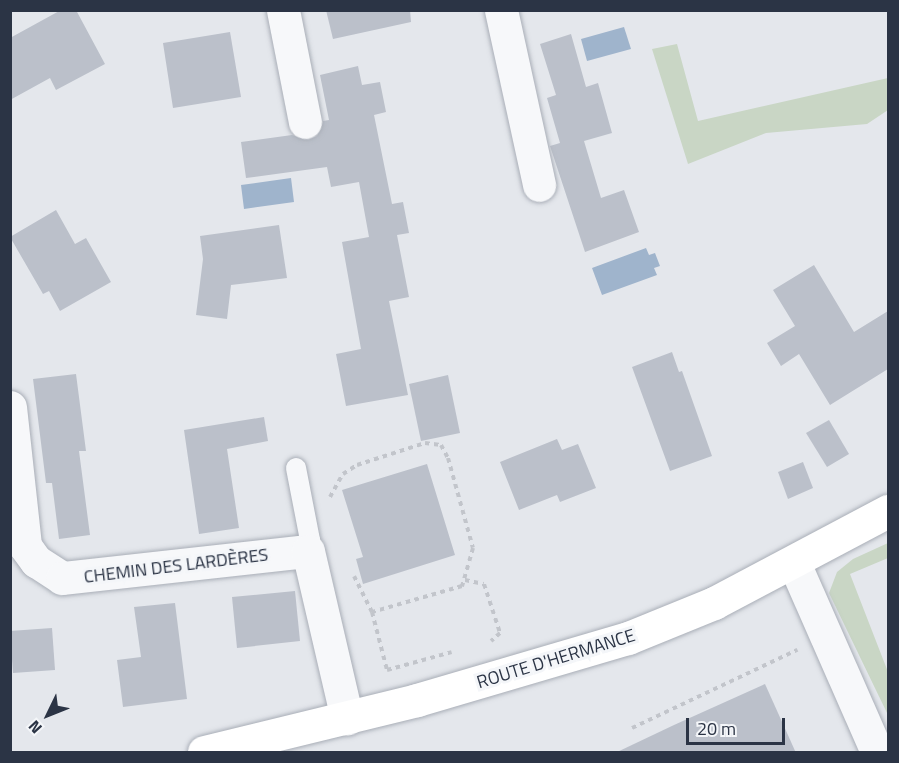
<!DOCTYPE html>
<meta charset="utf-8">
<style>
body{margin:0}
#map{position:relative;width:899px;height:763px;overflow:hidden;background:#e4e7ec;font-family:"Titillium Web",sans-serif}
div>[style]{position:absolute}
[style*='--x']{left:calc(var(--x)*1px);top:calc(var(--y)*1px);width:calc(var(--w)*1px);rotate:calc(var(--a)*1deg)}
.green>*{inset:0;background:#c9d6c5}
.water>*{inset:0;background:#9fb4cc}
.building>*{inset:0;background:#bbc0ca}
.path>*{height:4px;margin-top:-2px;transform-origin:0;background:repeating-linear-gradient(90deg,#c2c5cb 0 4.5px,transparent 0 9px)}
.roads{filter:drop-shadow(0 0 2px #a9aeb7) drop-shadow(0 0 2px #a9aeb7)}
.service>*{height:20px;margin:-10px;padding:0 10px;transform-origin:10px;border-radius:10px;background:#f7f8fa}
.minor>*{height:33px;margin:-16.5px;padding:0 16.5px;transform-origin:16.5px;border-radius:16.5px;background:#f7f8fa}
.secondary>*{height:33px;margin:-16.5px;padding:0 16.5px;transform-origin:16.5px;border-radius:16.5px;background:#fff}
span{translate:-50% -50%;white-space:nowrap;text-align:center;line-height:1.15;-webkit-text-stroke:6px #f4f6f9;paint-order:stroke}
.street-label{font-size:18px;color:#2b3445}
.frame{position:absolute;inset:0;border:12px solid #2b3445;pointer-events:none}
.north{position:absolute;left:18px;top:685px;width:60px;height:60px;-webkit-text-stroke:4px #f4f6f9;paint-order:stroke;rotate:227deg;font-size:16px;font-weight:700;line-height:24px;text-align:center;color:#2b3445}
.north::after{content:'';display:block;margin:auto;width:21px;height:27px;background:#2b3445;clip-path:polygon(50% 0,100% 100%,50% 72%,0 100%)}
.scale{position:absolute;left:686px;top:718px;width:99px;height:27px;box-sizing:border-box;border:3px solid #2b3445;border-top:0;padding-left:8px;font-size:18px;line-height:21px;white-space:nowrap;color:#2b3445;-webkit-text-stroke:4px #f4f6f9;paint-order:stroke}
</style>
<div id="map">
<div class="green">
<div style="clip-path:polygon(677px 44px,698px 121px,888px 78px,888px 110px,867px 124px,766px 133px,688px 164px,652px 49px)"></div>
<div style="clip-path:polygon(888px 543px,888px 558px,850px 574px,888px 672px,888px 715px,829px 593px,837px 572px,853px 559px)"></div>
</div>
<div class="water">
<div style="clip-path:polygon(624px 27px,631px 49px,587px 61px,581px 39px)"></div>
<div style="clip-path:polygon(291px 178px,294px 202px,244px 209px,241px 185px)"></div>
<div style="clip-path:polygon(646px 248px,649px 255px,655px 253px,660px 266px,654px 268px,657px 275px,602px 295px,592px 268px)"></div>
</div>
<div class="building">
<div style="clip-path:polygon(61px 10px,76px 10px,105px 64px,56px 90px,50px 78px,10px 100px,10px 38px)"></div>
<div style="clip-path:polygon(326px 10px,410px 10px,411px 22px,333px 39px)"></div>
<div style="clip-path:polygon(230px 32px,241px 97px,173px 108px,163px 43px)"></div>
<div style="clip-path:polygon(571px 34px,586px 87px,598px 83px,612px 133px,584px 141px,601px 198px,624px 190px,639px 232px,585px 252px,550px 146px,560px 143px,547px 98px,556px 95px,540px 44px)"></div>
<div style="clip-path:polygon(358px 66px,362px 85px,380px 82px,386px 112px,374px 115px,392px 204px,403px 202px,409px 233px,397px 235px,409px 297px,389px 301px,408px 395px,346px 406px,336px 354px,361px 349px,342px 242px,369px 237px,359px 182px,331px 187px,327px 167px,246px 178px,241px 142px,292px 135px,308px 140px,317px 136px,323px 121px,329px 120px,320px 75px)"></div>
<div style="clip-path:polygon(56px 210px,75px 244px,86px 238px,111px 282px,60px 311px,49px 291px,43px 294px,10px 237px)"></div>
<div style="clip-path:polygon(279px 225px,287px 278px,231px 285px,227px 319px,196px 315px,203px 259px,200px 236px)"></div>
<div style="clip-path:polygon(814px 265px,854px 332px,888px 311px,888px 369px,830px 405px,799px 354px,781px 366px,767px 343px,795px 326px,773px 290px)"></div>
<div style="clip-path:polygon(672px 352px,679px 372px,682px 371px,712px 456px,670px 471px,632px 367px)"></div>
<div style="clip-path:polygon(76px 374px,86px 451px,79px 451px,90px 535px,59px 539px,52px 483px,46px 483px,33px 379px)"></div>
<div style="clip-path:polygon(448px 375px,460px 433px,421px 441px,409px 384px)"></div>
<div style="clip-path:polygon(264px 417px,268px 441px,227px 449px,239px 528px,199px 534px,184px 430px)"></div>
<div style="clip-path:polygon(829px 420px,849px 454px,827px 467px,806px 433px)"></div>
<div style="clip-path:polygon(557px 439px,562px 450px,578px 444px,596px 488px,560px 502px,557px 495px,519px 510px,500px 462px)"></div>
<div style="clip-path:polygon(803px 462px,813px 488px,788px 499px,778px 472px)"></div>
<div style="clip-path:polygon(427px 464px,455px 555px,363px 584px,356px 559px,363px 557px,342px 490px)"></div>
<div style="clip-path:polygon(295px 591px,300px 641px,237px 648px,232px 597px)"></div>
<div style="clip-path:polygon(175px 603px,187px 699px,123px 707px,117px 660px,141px 657px,134px 607px)"></div>
<div style="clip-path:polygon(52px 628px,55px 670px,13px 673px,10px 631px)"></div>
<div style="clip-path:polygon(765px 684px,796px 753px,615px 753px,674px 725px)"></div>
</div>
<div class="path">
<div style="--x:330;--y:497;--w:26;--a:-61"></div>
<div style="--x:343;--y:474;--w:17;--a:-33"></div>
<div style="--x:357;--y:465;--w:71;--a:-17.9"></div>
<div style="--x:425;--y:443;--w:16;--a:7"></div>
<div style="--x:441;--y:445;--w:15;--a:62"></div>
<div style="--x:448;--y:458;--w:93;--a:74.5"></div>
<div style="--x:473;--y:548;--w:40;--a:106"></div>
<div style="--x:462;--y:586;--w:94;--a:163.9"></div>
<div style="--x:372;--y:612;--w:40;--a:-116.6"></div>
<div style="--x:465;--y:580;--w:19;--a:12"></div>
<div style="--x:484;--y:584;--w:52;--a:71.9"></div>
<div style="--x:500;--y:633;--w:12;--a:138"></div>
<div style="--x:372;--y:612;--w:60;--a:75.5"></div>
<div style="--x:387;--y:670;--w:67;--a:-15.5"></div>
<div style="--x:632;--y:728;--w:183;--a:-25.3"></div>
</div>
<div class="roads">
<div class="service">
<div style="--x:296;--y:468;--w:73;--a:79"></div>
<div style="--x:310;--y:540;--w:11;--a:100"></div>
</div>
<div class="minor">
<div style="--x:283;--y:10;--w:114;--a:78.9"></div>
<div style="--x:501;--y:10;--w:179;--a:77.7"></div>
<div style="--x:10;--y:407;--w:140;--a:83.8"></div>
<div style="--x:25;--y:546;--w:19;--a:54"></div>
<div style="--x:36;--y:561;--w:31;--a:33"></div>
<div style="--x:62;--y:578;--w:247;--a:-6.3"></div>
<div style="--x:308;--y:551;--w:172;--a:76.9"></div>
<div style="--x:794;--y:563;--w:206;--a:66.3"></div>
</div>
<div class="secondary">
<div style="--x:204;--y:752;--w:219;--a:-13.7"></div>
<div style="--x:417;--y:700;--w:220;--a:-16.4"></div>
<div style="--x:628;--y:638;--w:93;--a:-22.1"></div>
<div style="--x:714;--y:603;--w:197;--a:-27.9"></div>
</div>
</div>
<div class="street-label">
<span style="left:176px;top:566px;rotate:-7deg">CHEMIN DES LARDÈRES</span>
<span style="left:556px;top:659px;rotate:-17deg">ROUTE D'HERMANCE</span>
</div>
<div class="frame"></div>
<div class="north">N</div>
<div class="scale">20 m</div>
</div>
